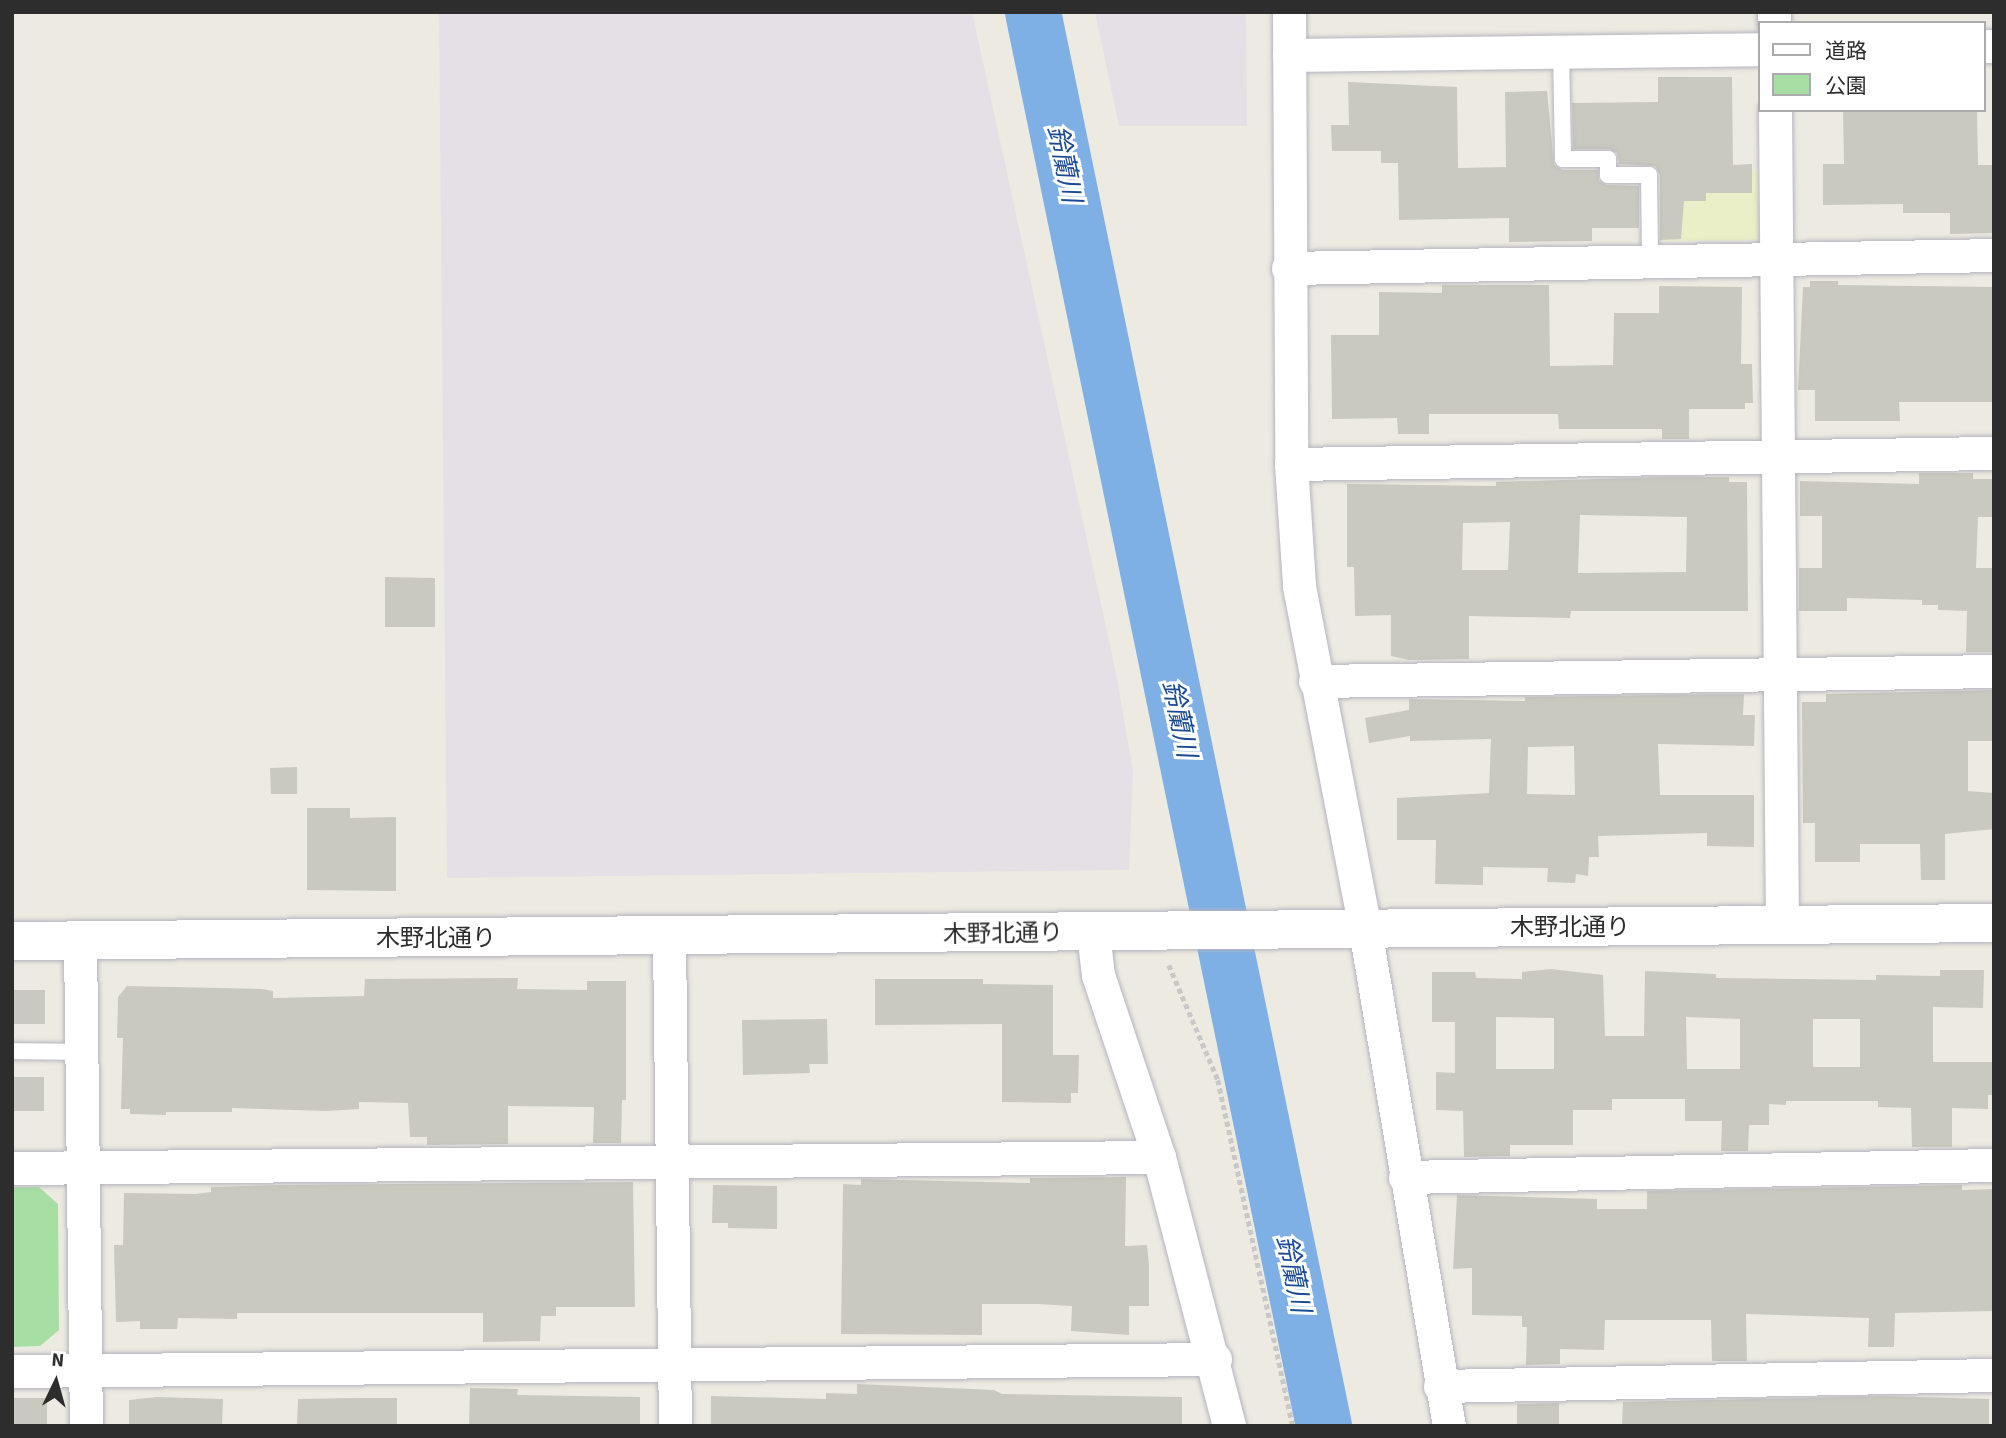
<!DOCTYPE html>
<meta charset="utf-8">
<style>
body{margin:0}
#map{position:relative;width:2006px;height:1438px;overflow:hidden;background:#edebe1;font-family:"Source Sans 3","Noto Sans JP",sans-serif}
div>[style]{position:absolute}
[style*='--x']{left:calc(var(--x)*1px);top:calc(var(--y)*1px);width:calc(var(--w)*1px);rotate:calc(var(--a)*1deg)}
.industrial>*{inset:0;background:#e4e0e6}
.green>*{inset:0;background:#a7dea3}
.sand>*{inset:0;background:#eaefc7}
.river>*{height:56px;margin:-28px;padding:0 28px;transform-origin:28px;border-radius:28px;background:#7eafe5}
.building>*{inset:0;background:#c9c9bf}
.path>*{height:4.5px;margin-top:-2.25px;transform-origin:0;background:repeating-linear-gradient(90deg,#c8c8c8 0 5px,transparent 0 8.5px)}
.roads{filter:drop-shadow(0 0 2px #b5b4bf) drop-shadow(0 0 2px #b5b4bf)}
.service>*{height:16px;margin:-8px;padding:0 8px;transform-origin:8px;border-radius:8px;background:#fff}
.minor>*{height:33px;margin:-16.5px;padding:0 16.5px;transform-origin:16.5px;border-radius:16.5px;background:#fff}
.tertiary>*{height:38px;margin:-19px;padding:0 19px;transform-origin:19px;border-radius:19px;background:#fff}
span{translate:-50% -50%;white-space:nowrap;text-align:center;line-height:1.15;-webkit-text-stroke:6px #fff;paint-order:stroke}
.street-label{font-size:24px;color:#2d2d2d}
.water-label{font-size:26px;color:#1a4a94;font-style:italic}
.frame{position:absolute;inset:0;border:14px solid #2d2d2d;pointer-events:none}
.legend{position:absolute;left:1758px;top:21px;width:228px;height:91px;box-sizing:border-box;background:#fff;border:2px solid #ababab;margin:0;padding:9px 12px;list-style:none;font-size:21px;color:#2d2d2d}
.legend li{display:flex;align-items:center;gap:14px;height:35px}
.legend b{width:35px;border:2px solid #ababab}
.north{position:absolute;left:21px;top:1347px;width:70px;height:70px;-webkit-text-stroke:5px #fff;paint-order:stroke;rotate:5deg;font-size:19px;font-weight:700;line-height:28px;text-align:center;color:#2d2d2d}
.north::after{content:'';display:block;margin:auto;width:24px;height:32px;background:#2d2d2d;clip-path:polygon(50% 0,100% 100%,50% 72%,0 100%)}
</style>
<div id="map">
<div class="industrial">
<div style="clip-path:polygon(439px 12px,972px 12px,1116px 673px,1133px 771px,1129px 870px,447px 878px)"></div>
<div style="clip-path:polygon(1095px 12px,1246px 12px,1247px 126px,1119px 126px)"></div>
</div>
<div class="green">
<div style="clip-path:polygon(12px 1187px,39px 1187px,58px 1204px,59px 1330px,40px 1346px,12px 1347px)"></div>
</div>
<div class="sand">
<div style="clip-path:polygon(1758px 171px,1759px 240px,1662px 241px,1661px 173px)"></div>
</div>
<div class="river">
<div style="--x:1033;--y:12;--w:1444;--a:78.37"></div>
</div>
<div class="building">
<div style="clip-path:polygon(1658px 77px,1732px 77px,1733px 165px,1752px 164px,1752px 193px,1706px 193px,1706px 201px,1684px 201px,1681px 239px,1660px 240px,1660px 175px,1655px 166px,1619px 164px,1617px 153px,1609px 149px,1573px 149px,1572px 103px,1658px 102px)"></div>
<div style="clip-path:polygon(1348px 82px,1457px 87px,1458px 168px,1506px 167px,1505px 92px,1547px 91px,1554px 165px,1563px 170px,1598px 170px,1599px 181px,1607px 185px,1639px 186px,1639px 228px,1592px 228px,1592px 241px,1509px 242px,1509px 218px,1399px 220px,1398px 163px,1381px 163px,1381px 151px,1332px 151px,1331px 125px,1349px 125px)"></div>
<div style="clip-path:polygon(1843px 110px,1977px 110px,1978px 165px,1994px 165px,1994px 233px,1950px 234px,1950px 213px,1903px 213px,1903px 204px,1823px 205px,1823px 164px,1844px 164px)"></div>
<div style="clip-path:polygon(1810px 281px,1838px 281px,1838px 285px,1994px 287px,1994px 402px,1899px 402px,1900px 421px,1815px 421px,1815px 390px,1798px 390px,1803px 287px,1810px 287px)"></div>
<div style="clip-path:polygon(1442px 285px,1549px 285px,1550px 366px,1613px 365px,1614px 313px,1659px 313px,1659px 286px,1742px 287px,1741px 364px,1752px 364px,1753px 403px,1745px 403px,1745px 409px,1689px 409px,1689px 439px,1662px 439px,1662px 429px,1559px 429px,1558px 414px,1429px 414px,1429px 434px,1398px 434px,1397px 418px,1332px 419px,1331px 335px,1379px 335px,1379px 292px,1442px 293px)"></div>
<div style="clip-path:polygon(1919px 473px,1973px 473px,1973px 479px,1994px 479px,1994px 517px,1978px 517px,1976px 568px,1994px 568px,1994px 652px,1966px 652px,1967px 611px,1938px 610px,1938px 605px,1922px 605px,1922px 600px,1847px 598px,1847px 611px,1799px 611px,1799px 568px,1822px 568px,1822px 516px,1800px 516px,1800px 481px,1919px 484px)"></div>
<div style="clip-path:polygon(evenodd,1662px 477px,1729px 477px,1729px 482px,1747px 482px,1748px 611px,1571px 611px,1570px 618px,1469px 616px,1469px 659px,1409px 660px,1391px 656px,1391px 615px,1355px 616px,1354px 567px,1347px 567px,1347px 484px,1496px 486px,1496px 482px,1662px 477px,1580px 515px,1687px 517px,1686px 572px,1578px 573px,1580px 515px,1662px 477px,1510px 522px,1508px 570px,1462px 570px,1463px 523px,1510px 522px)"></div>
<div style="clip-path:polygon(385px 577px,435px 578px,435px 627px,385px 627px)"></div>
<div style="clip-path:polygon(1994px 690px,1994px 741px,1968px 741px,1968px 791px,1994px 793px,1994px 829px,1945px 834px,1945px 880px,1921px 880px,1920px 844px,1860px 844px,1860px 862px,1815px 862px,1815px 823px,1803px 823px,1802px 702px,1826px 702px,1826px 694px)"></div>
<div style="clip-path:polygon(evenodd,1720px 694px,1744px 694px,1743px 715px,1755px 715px,1754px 746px,1658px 744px,1660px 795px,1754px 795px,1754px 847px,1707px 846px,1707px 833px,1598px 836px,1599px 857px,1589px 857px,1588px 876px,1576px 874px,1575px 883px,1547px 882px,1548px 868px,1483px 867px,1483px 885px,1435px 884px,1436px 840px,1397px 840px,1397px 798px,1489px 793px,1491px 739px,1410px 741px,1410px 736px,1369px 743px,1365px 718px,1409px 710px,1409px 699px,1525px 701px,1525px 697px,1720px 694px,1574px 746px,1575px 795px,1527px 794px,1528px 747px,1574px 746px)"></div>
<div style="clip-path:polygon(297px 767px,297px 794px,271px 794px,270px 768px)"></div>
<div style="clip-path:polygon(307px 808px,350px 808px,350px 818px,396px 817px,396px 891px,307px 890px)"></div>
<div style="clip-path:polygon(evenodd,1551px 969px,1603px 975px,1605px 1036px,1644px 1036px,1645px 971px,1716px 974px,1716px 978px,1876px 980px,1876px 975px,1940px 976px,1940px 970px,1984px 970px,1983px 1008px,1933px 1007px,1933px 1062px,1994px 1062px,1994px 1095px,1988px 1095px,1988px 1109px,1952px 1108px,1952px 1147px,1912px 1147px,1911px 1108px,1878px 1107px,1878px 1101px,1786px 1101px,1786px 1105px,1769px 1104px,1769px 1125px,1749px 1125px,1748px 1151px,1721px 1151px,1722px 1121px,1685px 1121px,1685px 1099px,1612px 1099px,1612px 1110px,1573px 1110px,1573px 1145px,1510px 1145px,1510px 1156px,1464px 1157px,1463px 1111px,1436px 1110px,1436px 1072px,1455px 1073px,1455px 1022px,1432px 1022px,1432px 972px,1475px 972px,1476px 978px,1522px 979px,1522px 972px,1551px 969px,1496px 1017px,1554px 1018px,1554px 1069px,1496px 1069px,1496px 1017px,1551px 969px,1686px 1017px,1740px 1019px,1740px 1069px,1687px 1069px,1686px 1017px,1551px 969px,1813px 1019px,1860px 1019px,1860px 1067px,1813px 1067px,1813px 1019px)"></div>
<div style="clip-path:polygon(518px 978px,517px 989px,587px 990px,587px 981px,626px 981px,626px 1100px,622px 1100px,621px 1143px,593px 1143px,594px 1107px,508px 1106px,508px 1144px,427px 1145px,427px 1137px,410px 1137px,408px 1103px,359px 1102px,359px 1109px,326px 1111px,232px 1108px,232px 1112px,166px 1112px,166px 1115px,130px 1114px,130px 1109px,121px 1109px,123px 1038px,117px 1038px,118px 997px,127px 986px,262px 989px,273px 991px,273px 998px,364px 996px,365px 979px)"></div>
<div style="clip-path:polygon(875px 979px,983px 979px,983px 984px,1053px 985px,1053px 1055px,1079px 1055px,1078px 1093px,1071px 1093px,1071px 1103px,1002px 1102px,1002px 1024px,875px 1025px)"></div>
<div style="clip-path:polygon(12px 990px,45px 990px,45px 1024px,12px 1024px)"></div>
<div style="clip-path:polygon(827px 1019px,828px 1064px,809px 1064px,810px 1073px,743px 1075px,742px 1020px)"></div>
<div style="clip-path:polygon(12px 1077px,44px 1077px,44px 1111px,12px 1111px)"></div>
<div style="clip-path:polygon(1126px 1177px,1125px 1246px,1147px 1245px,1149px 1265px,1149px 1306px,1129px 1306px,1129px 1335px,1071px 1331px,1072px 1306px,1038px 1304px,982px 1304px,982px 1335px,841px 1334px,843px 1184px,861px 1185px,861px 1179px,1030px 1183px,1030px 1178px)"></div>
<div style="clip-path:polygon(633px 1182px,635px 1307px,556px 1307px,556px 1316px,541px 1316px,540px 1341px,483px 1342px,483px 1313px,237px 1313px,237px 1319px,178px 1318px,177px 1329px,140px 1329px,140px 1321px,116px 1322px,114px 1245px,123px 1245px,124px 1193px,196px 1194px,211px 1192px,211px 1187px,280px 1185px)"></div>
<div style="clip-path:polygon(713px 1185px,777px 1186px,777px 1229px,728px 1228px,728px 1223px,712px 1223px)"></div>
<div style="clip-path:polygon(1962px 1185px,1962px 1190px,1994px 1189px,1994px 1311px,1895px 1313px,1894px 1347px,1868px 1347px,1869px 1318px,1746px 1314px,1747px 1361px,1712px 1361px,1711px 1320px,1605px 1320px,1604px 1350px,1560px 1349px,1560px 1364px,1526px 1365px,1527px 1327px,1522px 1327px,1522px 1316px,1472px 1315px,1472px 1268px,1453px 1269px,1457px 1195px,1597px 1199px,1597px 1209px,1647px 1209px,1647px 1191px)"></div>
<div style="clip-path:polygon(857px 1384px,994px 1390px,1002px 1394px,1182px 1397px,1182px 1426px,711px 1426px,711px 1396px,826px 1399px,826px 1393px,857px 1394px)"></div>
<div style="clip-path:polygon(470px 1388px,518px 1389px,517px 1395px,640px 1397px,640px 1426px,469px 1426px)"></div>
<div style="clip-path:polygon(1881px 1396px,1989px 1399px,1989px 1426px,1622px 1426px,1623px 1402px)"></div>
<div style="clip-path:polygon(157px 1397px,223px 1399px,222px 1426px,129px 1426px,129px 1400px)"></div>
<div style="clip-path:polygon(12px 1398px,47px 1398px,47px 1426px,12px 1426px)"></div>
<div style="clip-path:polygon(355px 1398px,397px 1398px,397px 1426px,297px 1426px,298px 1399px)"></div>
<div style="clip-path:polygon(1559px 1403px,1559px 1426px,1517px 1426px,1517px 1404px)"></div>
</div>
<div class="path">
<div style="--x:1169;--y:965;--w:125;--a:66.9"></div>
<div style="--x:1218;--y:1080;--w:354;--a:77.8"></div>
</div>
<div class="roads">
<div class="service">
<div style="--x:1561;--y:51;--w:108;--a:88.9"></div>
<div style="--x:1563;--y:159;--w:45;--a:0"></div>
<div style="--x:1608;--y:159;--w:16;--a:90"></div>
<div style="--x:1608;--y:175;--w:41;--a:0"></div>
<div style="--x:1649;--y:175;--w:85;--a:89.3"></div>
<div style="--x:12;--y:1051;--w:69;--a:0.8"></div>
</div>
<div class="minor">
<div style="--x:1289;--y:12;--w:452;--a:89.7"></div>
<div style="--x:1291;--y:464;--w:122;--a:86.2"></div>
<div style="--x:1299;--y:586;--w:349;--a:79.1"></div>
<div style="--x:1365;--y:929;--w:504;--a:80.41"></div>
<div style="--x:1774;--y:12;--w:11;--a:90"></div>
<div style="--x:1983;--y:46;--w:11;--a:0"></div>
<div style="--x:1289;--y:55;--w:470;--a:-0.7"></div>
<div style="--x:1775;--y:110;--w:816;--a:89.51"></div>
<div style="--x:1288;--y:268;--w:706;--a:-1.05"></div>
<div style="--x:1291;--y:464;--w:703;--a:-0.9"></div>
<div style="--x:1315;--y:681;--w:679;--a:-0.84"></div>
<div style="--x:1093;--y:933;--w:42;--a:83.2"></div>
<div style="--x:1098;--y:975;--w:192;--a:71.5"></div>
<div style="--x:1159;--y:1157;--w:278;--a:75.4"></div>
<div style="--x:669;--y:938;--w:488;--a:89.3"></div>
<div style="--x:80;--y:940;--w:486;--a:89.3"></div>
<div style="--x:12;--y:1168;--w:1147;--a:-0.55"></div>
<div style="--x:1405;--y:1177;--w:589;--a:-1.17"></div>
<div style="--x:12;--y:1371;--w:1203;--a:-0.57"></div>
<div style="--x:1440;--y:1386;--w:554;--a:-1.14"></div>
</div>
<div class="tertiary">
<div style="--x:12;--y:941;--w:1982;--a:-0.52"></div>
</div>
</div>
<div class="street-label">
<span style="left:1570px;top:928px">木野北通り</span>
<span style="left:1003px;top:934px;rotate:-1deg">木野北通り</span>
<span style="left:436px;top:939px">木野北通り</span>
</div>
<div class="water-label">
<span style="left:1064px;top:164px;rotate:78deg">鈴蘭川</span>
<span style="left:1179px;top:719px;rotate:78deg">鈴蘭川</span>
<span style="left:1293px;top:1274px;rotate:78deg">鈴蘭川</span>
</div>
<div class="frame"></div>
<ul class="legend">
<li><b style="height:9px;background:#fff"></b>道路</li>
<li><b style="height:19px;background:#a7dea3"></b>公園</li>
</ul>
<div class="north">N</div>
</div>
